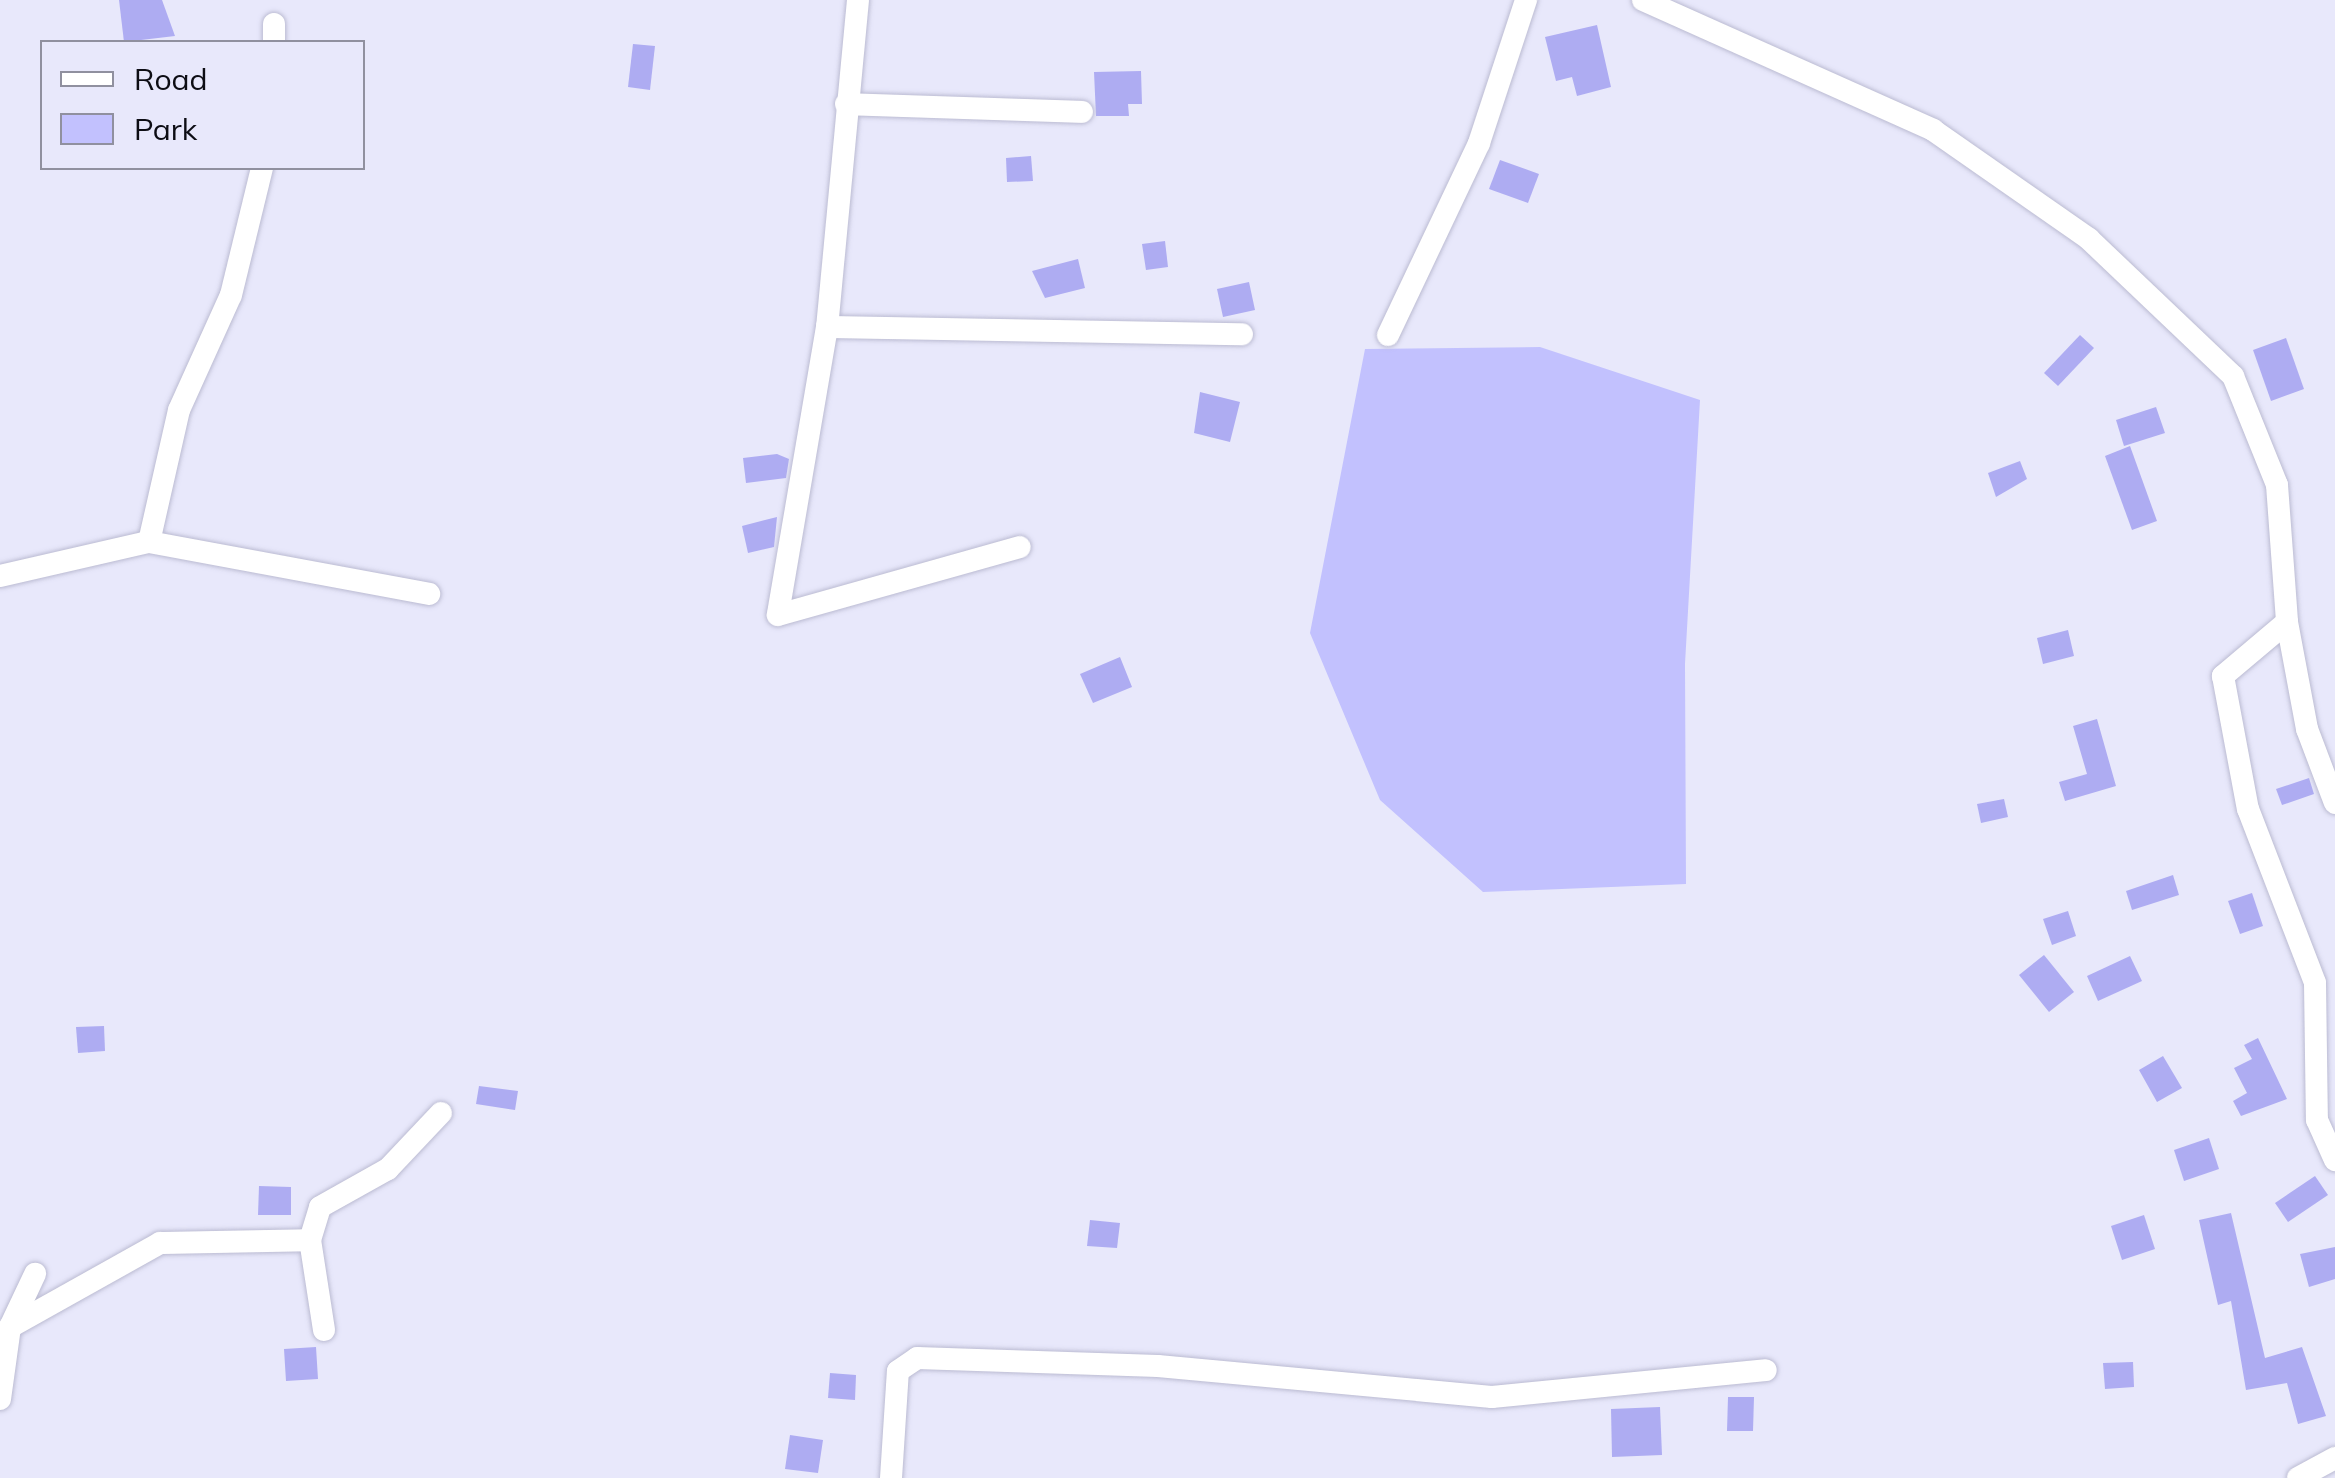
<!DOCTYPE html>
<style>
body{margin:0}
#map{position:relative;width:2335px;height:1478px;overflow:hidden;background:#e8e8fb;font-family:Mulish,sans-serif}
div>[style]{position:absolute}
[style*='--x']{left:calc(var(--x)*1px);top:calc(var(--y)*1px);width:calc(var(--w)*1px);rotate:calc(var(--a)*1deg)}
.green>*{inset:0;background:#c2c1fe}
.building>*{inset:0;background:#aeacf2}
.roads{filter:drop-shadow(0 0 2px #bbbbd2) drop-shadow(0 0 2px #bbbbd2)}
.minor>*{height:22px;margin:-11px;padding:0 11px;transform-origin:11px;border-radius:11px;background:#fff}
span{translate:-50% -50%;white-space:nowrap;text-align:center;line-height:1.15;-webkit-text-stroke:8px #e8e8fb;paint-order:stroke}
.legend{position:absolute;left:40px;top:40px;width:325px;height:130px;box-sizing:border-box;background:#e8e8fb;border:2px solid #90909f;margin:0;padding:12px 18px;list-style:none;font-size:30px;color:#0d0d14}
.legend li{display:flex;align-items:center;gap:20px;height:50px}
.legend b{width:50px;border:2px solid #90909f}
</style>
<div id="map">
<div class="green">
<div style="clip-path:polygon(1540px 347px,1700px 400px,1685px 664px,1686px 884px,1483px 892px,1380px 800px,1310px 633px,1365px 349px)"></div>
</div>
<div class="building">
<div style="clip-path:polygon(119px 0,162px 0,175px 36px,124px 42px)"></div>
<div style="clip-path:polygon(1597px 25px,1611px 87px,1577px 96px,1572px 77px,1556px 81px,1545px 37px)"></div>
<div style="clip-path:polygon(633px 44px,655px 46px,650px 90px,628px 87px)"></div>
<div style="clip-path:polygon(1141px 71px,1142px 104px,1128px 104px,1129px 116px,1096px 116px,1094px 72px)"></div>
<div style="clip-path:polygon(1031px 156px,1033px 181px,1007px 182px,1006px 158px)"></div>
<div style="clip-path:polygon(1500px 160px,1539px 174px,1528px 203px,1489px 189px)"></div>
<div style="clip-path:polygon(1165px 241px,1168px 267px,1146px 270px,1142px 244px)"></div>
<div style="clip-path:polygon(1078px 259px,1085px 288px,1045px 298px,1032px 271px)"></div>
<div style="clip-path:polygon(1249px 282px,1255px 310px,1223px 317px,1217px 289px)"></div>
<div style="clip-path:polygon(2080px 335px,2094px 348px,2058px 386px,2044px 373px)"></div>
<div style="clip-path:polygon(2286px 338px,2304px 389px,2271px 401px,2253px 350px)"></div>
<div style="clip-path:polygon(1200px 392px,1240px 402px,1230px 442px,1194px 433px)"></div>
<div style="clip-path:polygon(2156px 407px,2165px 433px,2124px 446px,2116px 420px)"></div>
<div style="clip-path:polygon(2130px 446px,2157px 521px,2132px 530px,2105px 456px)"></div>
<div style="clip-path:polygon(777px 454px,789px 459px,786px 478px,746px 483px,743px 458px)"></div>
<div style="clip-path:polygon(2020px 461px,2027px 479px,1996px 497px,1988px 473px)"></div>
<div style="clip-path:polygon(777px 517px,774px 547px,748px 553px,742px 526px)"></div>
<div style="clip-path:polygon(2068px 630px,2074px 656px,2043px 664px,2037px 638px)"></div>
<div style="clip-path:polygon(1120px 657px,1132px 687px,1093px 703px,1080px 674px)"></div>
<div style="clip-path:polygon(2097px 719px,2116px 786px,2065px 801px,2059px 782px,2087px 774px,2073px 726px)"></div>
<div style="clip-path:polygon(2309px 778px,2314px 794px,2282px 805px,2276px 789px)"></div>
<div style="clip-path:polygon(2004px 799px,2008px 817px,1981px 823px,1977px 804px)"></div>
<div style="clip-path:polygon(2173px 875px,2179px 895px,2132px 910px,2126px 891px)"></div>
<div style="clip-path:polygon(2252px 893px,2263px 926px,2240px 934px,2228px 901px)"></div>
<div style="clip-path:polygon(2068px 911px,2076px 936px,2052px 945px,2043px 919px)"></div>
<div style="clip-path:polygon(2044px 955px,2074px 992px,2049px 1012px,2019px 975px)"></div>
<div style="clip-path:polygon(2130px 956px,2142px 981px,2098px 1001px,2087px 976px)"></div>
<div style="clip-path:polygon(104px 1026px,105px 1051px,78px 1053px,76px 1027px)"></div>
<div style="clip-path:polygon(2258px 1038px,2287px 1099px,2241px 1116px,2233px 1101px,2247px 1093px,2234px 1068px,2252px 1059px,2244px 1045px)"></div>
<div style="clip-path:polygon(2163px 1056px,2182px 1088px,2157px 1102px,2139px 1070px)"></div>
<div style="clip-path:polygon(479px 1086px,518px 1091px,515px 1110px,476px 1104px)"></div>
<div style="clip-path:polygon(2209px 1138px,2219px 1169px,2184px 1181px,2174px 1150px)"></div>
<div style="clip-path:polygon(2315px 1176px,2328px 1195px,2288px 1222px,2275px 1203px)"></div>
<div style="clip-path:polygon(259px 1186px,291px 1187px,291px 1215px,258px 1215px)"></div>
<div style="clip-path:polygon(2231px 1213px,2265px 1358px,2302px 1347px,2326px 1416px,2298px 1424px,2287px 1383px,2246px 1390px,2231px 1301px,2218px 1305px,2199px 1220px)"></div>
<div style="clip-path:polygon(2144px 1215px,2155px 1249px,2122px 1260px,2111px 1226px)"></div>
<div style="clip-path:polygon(1090px 1220px,1120px 1223px,1117px 1248px,1087px 1246px)"></div>
<div style="clip-path:polygon(2335px 1247px,2335px 1279px,2309px 1287px,2300px 1254px)"></div>
<div style="clip-path:polygon(316px 1347px,318px 1379px,286px 1381px,284px 1349px)"></div>
<div style="clip-path:polygon(2133px 1362px,2134px 1387px,2105px 1389px,2103px 1363px)"></div>
<div style="clip-path:polygon(830px 1373px,856px 1375px,855px 1400px,828px 1398px)"></div>
<div style="clip-path:polygon(1728px 1397px,1754px 1397px,1753px 1431px,1727px 1431px)"></div>
<div style="clip-path:polygon(1660px 1407px,1662px 1455px,1612px 1457px,1611px 1409px)"></div>
<div style="clip-path:polygon(790px 1435px,823px 1440px,818px 1473px,785px 1469px)"></div>
</div>
<div class="roads">
<div class="minor">
<div style="--x:858;--y:0;--w:328;--a:95.4"></div>
<div style="--x:827;--y:327;--w:292;--a:99.7"></div>
<div style="--x:778;--y:615;--w:251;--a:-15.7"></div>
<div style="--x:1643;--y:0;--w:318;--a:24.1"></div>
<div style="--x:1933;--y:130;--w:190;--a:34.9"></div>
<div style="--x:2089;--y:239;--w:199;--a:43.6"></div>
<div style="--x:2233;--y:376;--w:118;--a:68"></div>
<div style="--x:2277;--y:485;--w:137;--a:85.8"></div>
<div style="--x:2287;--y:622;--w:109;--a:79.4"></div>
<div style="--x:2307;--y:729;--w:79;--a:69.3"></div>
<div style="--x:274;--y:42;--w:18;--a:-90"></div>
<div style="--x:846;--y:104;--w:236;--a:1.9"></div>
<div style="--x:827;--y:327;--w:415;--a:1"></div>
<div style="--x:1388;--y:335;--w:212;--a:-64.6"></div>
<div style="--x:1479;--y:143;--w:151;--a:-71.8"></div>
<div style="--x:149;--y:542;--w:135;--a:-77.2"></div>
<div style="--x:179;--y:410;--w:126;--a:-65.7"></div>
<div style="--x:231;--y:295;--w:131;--a:-76.3"></div>
<div style="--x:0;--y:576;--w:153;--a:-12.9"></div>
<div style="--x:149;--y:542;--w:285;--a:10.5"></div>
<div style="--x:2287;--y:622;--w:84;--a:139.8"></div>
<div style="--x:2223;--y:676;--w:135;--a:79.4"></div>
<div style="--x:2248;--y:809;--w:186;--a:68.9"></div>
<div style="--x:2315;--y:983;--w:137;--a:89.2"></div>
<div style="--x:2317;--y:1120;--w:44;--a:65.8"></div>
<div style="--x:10;--y:1327;--w:172;--a:-29.2"></div>
<div style="--x:160;--y:1243;--w:150;--a:-1.1"></div>
<div style="--x:324;--y:1330;--w:91;--a:-98.8"></div>
<div style="--x:310;--y:1240;--w:34;--a:-73"></div>
<div style="--x:320;--y:1207;--w:78;--a:-29.2"></div>
<div style="--x:388;--y:1169;--w:77;--a:-46.6"></div>
<div style="--x:0;--y:1399;--w:73;--a:-82.1"></div>
<div style="--x:10;--y:1327;--w:59;--a:-64.7"></div>
<div style="--x:891;--y:1478;--w:107;--a:-86.3"></div>
<div style="--x:898;--y:1371;--w:23;--a:-34"></div>
<div style="--x:917;--y:1358;--w:241;--a:1.9"></div>
<div style="--x:1158;--y:1366;--w:335;--a:5.3"></div>
<div style="--x:1492;--y:1397;--w:275;--a:-5.6"></div>
<div style="--x:2298;--y:1478;--w:42;--a:-28.4"></div>
</div>
</div>
<ul class="legend">
<li><b style="height:12px;background:#fff"></b>Road</li>
<li><b style="height:28px;background:#c2c1fe"></b>Park</li>
</ul>
</div>
